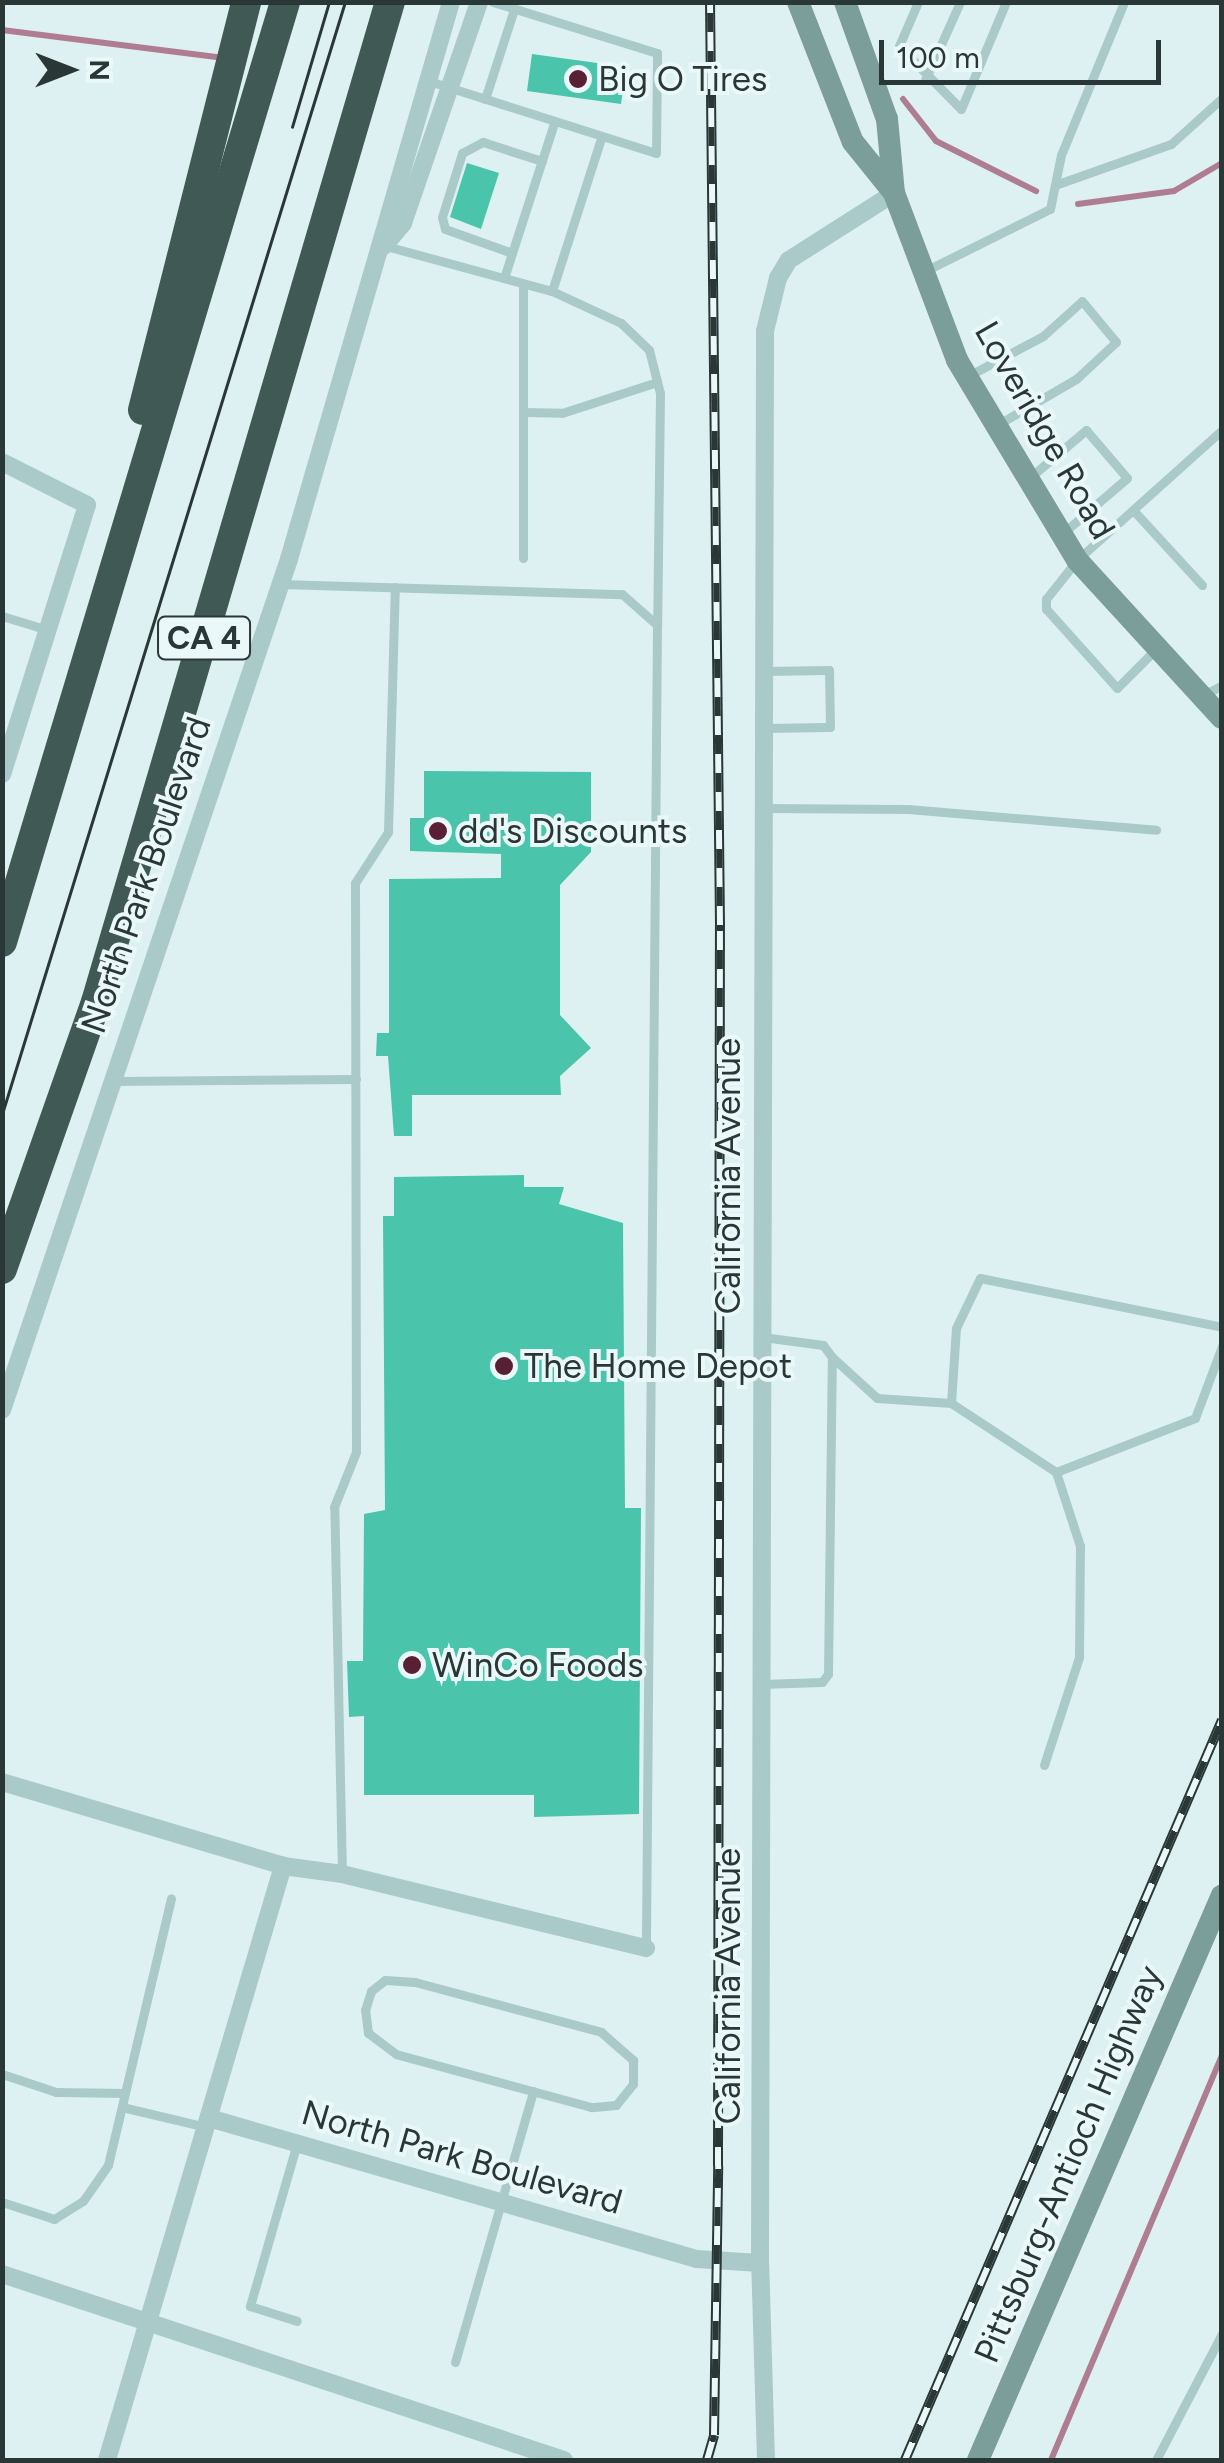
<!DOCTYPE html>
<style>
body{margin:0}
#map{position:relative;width:1224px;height:2463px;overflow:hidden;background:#def1f2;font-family:Figtree,sans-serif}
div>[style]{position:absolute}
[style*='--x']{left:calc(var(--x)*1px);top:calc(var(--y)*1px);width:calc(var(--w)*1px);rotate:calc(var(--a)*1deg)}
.stream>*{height:6px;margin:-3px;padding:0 3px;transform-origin:3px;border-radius:3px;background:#af7d91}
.building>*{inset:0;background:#4ac4ab}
.lane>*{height:9px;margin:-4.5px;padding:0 4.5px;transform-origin:4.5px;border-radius:4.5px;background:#aacaca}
.street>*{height:18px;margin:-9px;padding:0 9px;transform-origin:9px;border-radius:9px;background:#aacaca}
.secondary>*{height:22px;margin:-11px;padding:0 11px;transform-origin:11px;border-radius:11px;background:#7b9e9b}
.highway>*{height:30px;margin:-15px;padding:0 15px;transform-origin:15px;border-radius:15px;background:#415955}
.tram>*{height:2.5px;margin:-1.25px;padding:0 1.25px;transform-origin:1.25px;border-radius:1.25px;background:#293836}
.rail>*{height:10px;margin-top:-5px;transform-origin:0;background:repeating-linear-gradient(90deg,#eaf8fa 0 19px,#293836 0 38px);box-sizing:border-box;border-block:2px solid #293836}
.dots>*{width:28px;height:28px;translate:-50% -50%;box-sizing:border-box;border:5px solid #eaf8fa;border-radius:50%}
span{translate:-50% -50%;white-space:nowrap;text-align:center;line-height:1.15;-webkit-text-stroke:8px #eaf8fa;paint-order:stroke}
.shield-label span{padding:2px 8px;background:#eaf8fa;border:2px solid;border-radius:8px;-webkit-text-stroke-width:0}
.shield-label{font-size:32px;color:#293836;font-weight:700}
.poi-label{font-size:35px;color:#293836}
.left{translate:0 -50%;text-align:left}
.street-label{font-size:35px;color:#293836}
.frame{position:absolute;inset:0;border:5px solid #293836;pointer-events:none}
.north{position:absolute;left:20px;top:20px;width:100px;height:100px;-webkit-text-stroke:8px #eaf8fa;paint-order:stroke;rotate:90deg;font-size:28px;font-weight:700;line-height:40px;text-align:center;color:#293836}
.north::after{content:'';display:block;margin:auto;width:35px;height:45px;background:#293836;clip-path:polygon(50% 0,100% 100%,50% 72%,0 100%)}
.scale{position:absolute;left:879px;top:40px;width:282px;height:45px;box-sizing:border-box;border:5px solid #293836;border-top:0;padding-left:12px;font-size:30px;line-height:35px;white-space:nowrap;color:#293836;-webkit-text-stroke:8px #eaf8fa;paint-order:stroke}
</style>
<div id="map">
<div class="stream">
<div style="--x:2;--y:30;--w:216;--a:7.2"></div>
<div style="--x:903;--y:99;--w:53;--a:51.8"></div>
<div style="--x:936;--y:141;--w:112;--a:26.6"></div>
<div style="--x:1078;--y:204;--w:97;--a:-7.7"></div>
<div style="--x:1174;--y:191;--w:56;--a:-30.3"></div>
<div style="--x:1051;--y:2460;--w:439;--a:-67.1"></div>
</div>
<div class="building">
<div style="clip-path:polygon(532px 54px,626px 67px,621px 104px,527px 91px)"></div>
<div style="clip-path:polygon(467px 163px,499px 173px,481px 229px,450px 217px)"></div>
<div style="clip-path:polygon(424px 771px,591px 772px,591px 852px,560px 885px,560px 1015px,591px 1048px,560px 1076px,561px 1095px,412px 1095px,412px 1136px,394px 1136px,388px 1056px,376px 1056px,377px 1033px,389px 1033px,389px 879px,501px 878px,501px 854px,410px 851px,410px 818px,424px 818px)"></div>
<div style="clip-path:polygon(524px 1175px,524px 1187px,564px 1187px,559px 1204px,623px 1223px,625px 1508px,641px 1508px,639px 1814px,534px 1817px,534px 1795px,364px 1795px,364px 1716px,349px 1717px,347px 1661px,363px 1661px,364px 1514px,385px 1510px,383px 1216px,394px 1216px,394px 1177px)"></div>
</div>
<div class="lane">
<div style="--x:918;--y:2;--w:48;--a:113.4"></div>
<div style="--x:899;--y:46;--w:88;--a:45.5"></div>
<div style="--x:961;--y:109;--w:116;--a:-67.2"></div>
<div style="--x:925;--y:80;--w:85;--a:-65.8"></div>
<div style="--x:429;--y:81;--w:238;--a:17.6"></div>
<div style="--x:656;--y:153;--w:100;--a:-89.4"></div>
<div style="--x:657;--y:53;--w:172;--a:-162.7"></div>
<div style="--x:485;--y:99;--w:95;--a:-72.1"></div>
<div style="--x:1055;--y:185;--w:123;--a:-19.5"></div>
<div style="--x:1171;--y:144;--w:69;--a:-42"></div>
<div style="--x:386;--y:246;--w:172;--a:15.2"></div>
<div style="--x:552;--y:291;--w:161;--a:-72.2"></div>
<div style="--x:512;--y:253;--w:71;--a:-160.3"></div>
<div style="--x:445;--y:229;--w:12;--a:-104"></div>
<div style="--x:442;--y:217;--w:67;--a:-72.6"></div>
<div style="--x:462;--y:153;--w:24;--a:-28"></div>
<div style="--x:483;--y:142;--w:62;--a:17.9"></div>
<div style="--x:927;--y:270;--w:137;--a:-26.4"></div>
<div style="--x:1050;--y:209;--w:55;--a:-78.5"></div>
<div style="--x:1061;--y:155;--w:165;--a:-67.6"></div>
<div style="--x:504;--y:278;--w:163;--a:-72.1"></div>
<div style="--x:523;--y:284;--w:274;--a:90"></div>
<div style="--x:552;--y:291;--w:76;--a:24.9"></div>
<div style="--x:621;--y:323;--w:39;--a:44"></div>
<div style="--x:649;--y:350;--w:44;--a:75.7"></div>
<div style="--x:660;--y:393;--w:232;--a:90.7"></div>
<div style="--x:970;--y:375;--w:83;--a:-28.1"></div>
<div style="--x:1043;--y:336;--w:52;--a:-41.9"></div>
<div style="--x:1082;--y:301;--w:53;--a:50.3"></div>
<div style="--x:1116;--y:342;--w:54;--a:137.2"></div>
<div style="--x:1076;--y:379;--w:91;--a:149.8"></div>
<div style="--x:523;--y:412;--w:39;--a:1"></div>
<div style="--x:562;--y:413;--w:100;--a:-18.1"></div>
<div style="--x:1028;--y:479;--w:76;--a:-40.2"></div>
<div style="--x:1086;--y:430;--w:63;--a:49.5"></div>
<div style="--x:1127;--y:478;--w:84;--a:139.3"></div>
<div style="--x:1133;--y:510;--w:102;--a:47.4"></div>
<div style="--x:280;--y:584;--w:342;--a:1.7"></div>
<div style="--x:622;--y:594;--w:47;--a:41.5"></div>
<div style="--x:657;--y:625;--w:1323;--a:90.48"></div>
<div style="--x:2;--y:616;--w:48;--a:16.9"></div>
<div style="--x:1156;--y:649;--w:55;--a:135"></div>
<div style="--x:1117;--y:688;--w:106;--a:-131.9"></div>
<div style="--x:1046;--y:609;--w:10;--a:-90"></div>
<div style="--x:1046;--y:599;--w:50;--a:-51.5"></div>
<div style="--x:1077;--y:560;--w:195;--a:-41.9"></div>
<div style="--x:1204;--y:695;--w:21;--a:-29"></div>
<div style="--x:763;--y:728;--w:67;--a:-0.9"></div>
<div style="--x:830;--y:727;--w:57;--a:-91"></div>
<div style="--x:829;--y:670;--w:64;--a:179.1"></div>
<div style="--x:763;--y:808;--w:145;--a:0.4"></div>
<div style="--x:908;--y:809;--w:249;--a:4.8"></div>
<div style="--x:114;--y:1081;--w:242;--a:-0.5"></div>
<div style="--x:832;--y:1357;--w:61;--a:42.3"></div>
<div style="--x:877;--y:1398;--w:74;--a:3.9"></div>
<div style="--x:951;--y:1403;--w:126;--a:33.3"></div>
<div style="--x:1056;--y:1472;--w:149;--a:-21.2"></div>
<div style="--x:1195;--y:1418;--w:77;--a:-69.4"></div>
<div style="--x:951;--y:1403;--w:75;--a:-86.2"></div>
<div style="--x:956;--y:1328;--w:55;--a:-64.4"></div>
<div style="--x:980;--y:1278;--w:247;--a:11.4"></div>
<div style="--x:761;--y:1684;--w:61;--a:-1.9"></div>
<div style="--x:822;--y:1682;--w:10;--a:-53"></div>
<div style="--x:828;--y:1674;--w:317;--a:-89.3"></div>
<div style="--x:832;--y:1357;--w:15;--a:-127"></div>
<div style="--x:823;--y:1345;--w:61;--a:-172.4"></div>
<div style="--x:1044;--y:1765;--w:114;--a:-72"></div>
<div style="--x:1079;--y:1657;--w:111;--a:-89.5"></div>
<div style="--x:1080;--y:1546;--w:78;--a:-108"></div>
<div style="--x:342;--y:1874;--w:367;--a:-91.2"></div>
<div style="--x:334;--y:1507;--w:59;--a:-68.2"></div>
<div style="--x:356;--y:1452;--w:569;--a:-90.1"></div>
<div style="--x:355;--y:883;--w:61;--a:-57.1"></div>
<div style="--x:388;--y:832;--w:245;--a:-88.4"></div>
<div style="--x:385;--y:1980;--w:30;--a:4"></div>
<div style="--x:415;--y:1982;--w:193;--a:15"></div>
<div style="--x:601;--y:2032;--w:43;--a:41.2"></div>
<div style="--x:633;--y:2060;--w:24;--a:90"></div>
<div style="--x:633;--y:2084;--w:27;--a:129"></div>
<div style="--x:616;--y:2105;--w:25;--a:175"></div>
<div style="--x:591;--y:2107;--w:202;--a:-164.8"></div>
<div style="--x:396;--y:2054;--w:35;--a:-143"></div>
<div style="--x:368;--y:2033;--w:23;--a:-97"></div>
<div style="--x:365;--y:2010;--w:20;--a:-72"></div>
<div style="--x:371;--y:1991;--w:18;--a:-38"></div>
<div style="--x:2;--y:2074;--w:57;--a:18.4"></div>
<div style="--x:56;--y:2092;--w:69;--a:0.8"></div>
<div style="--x:122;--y:2107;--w:86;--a:13.4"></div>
<div style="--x:297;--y:2143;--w:170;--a:106.1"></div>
<div style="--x:250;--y:2306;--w:49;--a:17.7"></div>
<div style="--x:2;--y:2202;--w:55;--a:18.1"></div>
<div style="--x:54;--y:2219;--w:34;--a:-32"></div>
<div style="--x:83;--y:2201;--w:44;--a:-55.2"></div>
<div style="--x:108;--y:2165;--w:274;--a:-76.7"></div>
<div style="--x:455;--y:2362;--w:282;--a:-73.9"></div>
<div style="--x:1156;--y:2460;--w:142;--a:-62.4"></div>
</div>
<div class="street">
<div style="--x:384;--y:246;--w:30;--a:-50"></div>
<div style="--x:403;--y:223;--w:234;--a:-71"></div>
<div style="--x:2;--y:462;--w:95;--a:26.8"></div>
<div style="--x:87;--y:505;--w:282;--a:107.5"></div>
<div style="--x:2;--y:1410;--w:898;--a:-71.36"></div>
<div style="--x:289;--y:559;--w:580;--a:-73.78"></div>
<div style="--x:2;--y:1782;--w:293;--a:16.6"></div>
<div style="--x:283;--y:1866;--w:60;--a:7.7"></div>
<div style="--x:342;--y:1874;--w:313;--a:13.7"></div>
<div style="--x:209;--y:2118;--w:508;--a:16.12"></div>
<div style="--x:697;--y:2259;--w:63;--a:3.6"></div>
<div style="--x:2;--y:2274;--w:592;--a:18.31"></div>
<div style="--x:107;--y:2460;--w:620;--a:-73.5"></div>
<div style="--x:766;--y:2460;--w:197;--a:-91.7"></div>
<div style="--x:760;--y:2263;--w:1932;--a:-89.85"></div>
<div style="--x:765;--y:331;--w:55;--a:-76.2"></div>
<div style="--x:778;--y:278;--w:21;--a:-59"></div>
<div style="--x:789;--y:260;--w:125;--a:-32.5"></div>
</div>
<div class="secondary">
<div style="--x:798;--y:2;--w:150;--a:68.6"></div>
<div style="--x:853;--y:142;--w:65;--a:51.2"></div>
<div style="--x:845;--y:2;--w:124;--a:70.3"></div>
<div style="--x:887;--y:119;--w:74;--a:84.6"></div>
<div style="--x:894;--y:193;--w:178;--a:69.3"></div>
<div style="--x:957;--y:360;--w:233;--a:59"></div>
<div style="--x:1077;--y:560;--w:214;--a:47.5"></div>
<div style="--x:978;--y:2460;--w:615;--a:-66.64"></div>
</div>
<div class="highway">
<div style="--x:143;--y:410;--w:421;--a:-75.8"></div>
<div style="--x:2;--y:942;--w:982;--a:-73.24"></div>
<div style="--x:2;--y:1269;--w:283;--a:-70.6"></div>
<div style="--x:96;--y:1002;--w:1042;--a:-73.62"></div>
</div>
<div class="tram">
<div style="--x:292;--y:127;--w:130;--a:-73.5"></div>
<div style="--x:2;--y:1114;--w:1164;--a:-72.86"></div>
</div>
<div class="rail">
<div style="--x:707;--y:2460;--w:26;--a:-74"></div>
<div style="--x:714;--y:2435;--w:269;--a:-89.1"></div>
<div style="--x:718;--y:2166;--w:1241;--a:-89.91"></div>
<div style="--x:720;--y:925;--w:923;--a:-90.62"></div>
<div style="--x:905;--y:2460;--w:805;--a:-66.81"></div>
</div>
<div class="dots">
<div style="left:578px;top:79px;background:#591f35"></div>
<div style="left:438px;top:831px;background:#591f35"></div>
<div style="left:504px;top:1366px;background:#591f35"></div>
<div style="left:412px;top:1665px;background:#591f35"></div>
</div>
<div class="shield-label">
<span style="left:204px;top:638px">CA 4</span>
</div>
<div class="poi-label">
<span class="left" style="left:598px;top:79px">Big O Tires</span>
<span class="left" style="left:458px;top:831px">dd's Discounts</span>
<span class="left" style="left:524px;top:1366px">The Home Depot</span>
<span class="left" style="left:432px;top:1665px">WinCo Foods</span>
</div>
<div class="street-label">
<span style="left:1045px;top:430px;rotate:60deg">Loveridge Road</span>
<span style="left:146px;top:875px;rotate:-71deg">North Park Boulevard</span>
<span style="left:728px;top:1176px;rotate:-90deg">California Avenue</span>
<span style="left:728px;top:1986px;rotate:-90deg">California Avenue</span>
<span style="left:462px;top:2157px;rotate:16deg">North Park Boulevard</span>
<span style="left:1068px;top:2164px;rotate:-67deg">Pittsburg-Antioch Highway</span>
</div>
<div class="frame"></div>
<div class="north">N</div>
<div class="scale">100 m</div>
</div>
